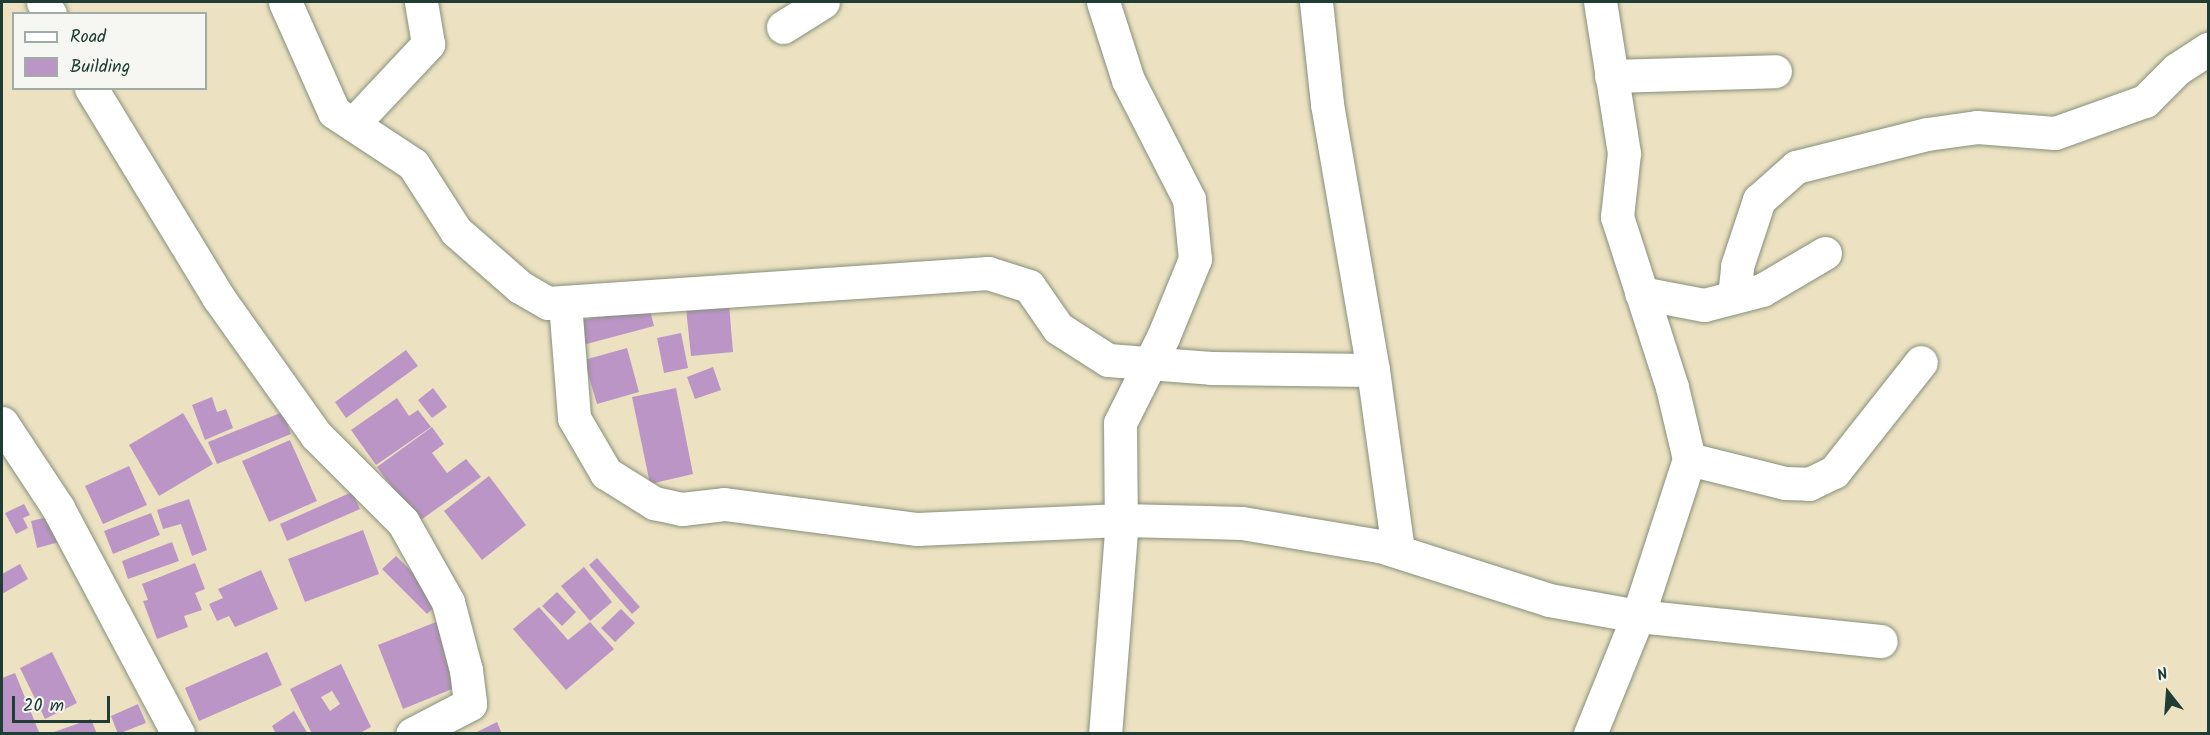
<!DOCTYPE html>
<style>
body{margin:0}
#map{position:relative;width:2210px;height:735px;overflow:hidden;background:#ece2c2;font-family:Kalam,sans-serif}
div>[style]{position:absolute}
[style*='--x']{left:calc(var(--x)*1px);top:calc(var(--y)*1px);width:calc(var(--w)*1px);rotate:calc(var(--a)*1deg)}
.building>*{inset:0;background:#bc95c7}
.roads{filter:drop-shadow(0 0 2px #86907b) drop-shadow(0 0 2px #86907b)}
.street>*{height:33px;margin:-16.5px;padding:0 16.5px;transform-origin:16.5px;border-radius:16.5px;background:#fff}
span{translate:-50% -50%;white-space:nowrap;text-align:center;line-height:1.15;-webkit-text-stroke:4.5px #f6f6f2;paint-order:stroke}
.frame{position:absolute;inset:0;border:3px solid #1f3d34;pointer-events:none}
.legend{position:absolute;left:12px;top:12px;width:195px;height:78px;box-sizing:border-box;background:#f6f6f2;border:2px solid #a0aca6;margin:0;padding:8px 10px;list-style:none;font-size:18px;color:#1f3d34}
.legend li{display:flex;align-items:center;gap:12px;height:30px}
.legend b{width:30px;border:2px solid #a0aca6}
.north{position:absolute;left:2138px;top:663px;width:60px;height:60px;-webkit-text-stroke:4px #f6f6f2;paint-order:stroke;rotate:343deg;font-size:16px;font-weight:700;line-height:24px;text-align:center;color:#1f3d34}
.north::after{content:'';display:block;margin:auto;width:21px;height:27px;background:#1f3d34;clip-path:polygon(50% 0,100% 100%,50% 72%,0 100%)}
.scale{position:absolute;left:12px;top:696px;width:98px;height:27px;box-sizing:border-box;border:3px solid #1f3d34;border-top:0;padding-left:8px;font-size:18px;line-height:21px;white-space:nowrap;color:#1f3d34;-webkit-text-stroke:4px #f6f6f2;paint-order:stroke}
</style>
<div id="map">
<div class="building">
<div style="clip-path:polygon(648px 303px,654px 326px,579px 346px,573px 323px)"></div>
<div style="clip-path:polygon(729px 304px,733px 352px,691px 356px,686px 308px)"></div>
<div style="clip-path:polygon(681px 333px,688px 368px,664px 373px,657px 338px)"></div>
<div style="clip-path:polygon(627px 348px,639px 392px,597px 404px,584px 360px)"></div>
<div style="clip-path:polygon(406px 350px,418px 366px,346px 418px,335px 402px)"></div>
<div style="clip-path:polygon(713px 367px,721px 390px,695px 399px,687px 377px)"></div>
<div style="clip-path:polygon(433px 388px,447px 407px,432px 418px,418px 400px)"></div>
<div style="clip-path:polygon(676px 388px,693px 474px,650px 484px,632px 397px)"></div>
<div style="clip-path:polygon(212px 397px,217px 412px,226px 409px,233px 428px,205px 440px,192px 405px)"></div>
<div style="clip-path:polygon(397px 398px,409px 416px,418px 410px,431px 427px,376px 465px,351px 430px)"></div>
<div style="clip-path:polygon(283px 412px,291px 434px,217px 464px,208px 442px)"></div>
<div style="clip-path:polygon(183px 413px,213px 464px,159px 496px,129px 445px)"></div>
<div style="clip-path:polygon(432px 427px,444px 444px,432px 453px,447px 473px,466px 459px,481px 477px,418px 522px,377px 467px)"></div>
<div style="clip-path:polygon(290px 440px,317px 501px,269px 522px,242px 461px)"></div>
<div style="clip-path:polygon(129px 466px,147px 505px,103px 524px,85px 486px)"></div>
<div style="clip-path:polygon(489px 476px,526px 525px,482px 560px,444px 511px)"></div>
<div style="clip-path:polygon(352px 492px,360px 509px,287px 541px,280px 524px)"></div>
<div style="clip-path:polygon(189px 499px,207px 550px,192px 556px,181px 524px,163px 529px,157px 510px)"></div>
<div style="clip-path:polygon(24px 504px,30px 515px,23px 518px,28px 528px,16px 534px,5px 513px)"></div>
<div style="clip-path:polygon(151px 513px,160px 535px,113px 554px,104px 531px)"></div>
<div style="clip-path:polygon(56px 515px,63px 541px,37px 548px,31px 521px)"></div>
<div style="clip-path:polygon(363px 530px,379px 574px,305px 602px,288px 559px)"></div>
<div style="clip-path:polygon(172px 542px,179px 561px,128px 579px,122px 561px)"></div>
<div style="clip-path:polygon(396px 556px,441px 600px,427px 614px,382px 569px)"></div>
<div style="clip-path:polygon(597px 558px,640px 607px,632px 614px,589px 565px)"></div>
<div style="clip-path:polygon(195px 563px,205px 589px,195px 593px,202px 610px,184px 616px,188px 627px,157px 639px,143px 601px,148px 600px,142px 584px)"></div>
<div style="clip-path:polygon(20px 564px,28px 579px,2px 594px,2px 574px)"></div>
<div style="clip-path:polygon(584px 567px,612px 602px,590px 621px,561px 586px)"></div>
<div style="clip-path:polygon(261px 570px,278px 609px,235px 627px,229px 616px,217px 621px,209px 604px,223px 598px,218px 589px)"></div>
<div style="clip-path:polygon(557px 592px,576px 612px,562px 626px,542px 606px)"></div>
<div style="clip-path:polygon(539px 607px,568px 640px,590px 622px,614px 649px,566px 690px,513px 629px)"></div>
<div style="clip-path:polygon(621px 609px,635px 623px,615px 642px,601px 628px)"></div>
<div style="clip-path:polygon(436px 622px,462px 685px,403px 709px,378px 645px)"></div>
<div style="clip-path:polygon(52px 652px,77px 703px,45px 719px,20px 668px)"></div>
<div style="clip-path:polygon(267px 652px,282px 685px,199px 721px,185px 688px)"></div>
<div style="clip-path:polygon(evenodd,341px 664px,371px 727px,358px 734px,312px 734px,290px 689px,341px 664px,332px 691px,340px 704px,330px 711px,321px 697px,332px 691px)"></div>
<div style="clip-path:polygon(15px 673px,39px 732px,36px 734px,2px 734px,2px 678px)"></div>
<div style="clip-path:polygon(138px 704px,146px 723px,118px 734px,111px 716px)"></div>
<div style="clip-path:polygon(294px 711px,308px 734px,276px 734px,272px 726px)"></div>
<div style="clip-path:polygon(91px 719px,97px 734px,51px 734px,51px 733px)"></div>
<div style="clip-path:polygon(497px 722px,502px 734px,473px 734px)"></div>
</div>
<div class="roads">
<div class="street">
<div style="--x:43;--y:2;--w:14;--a:60"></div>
<div style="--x:285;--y:2;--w:120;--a:66"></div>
<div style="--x:334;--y:112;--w:95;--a:33.4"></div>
<div style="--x:413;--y:164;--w:80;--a:57.3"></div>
<div style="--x:456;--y:231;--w:85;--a:41.2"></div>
<div style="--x:520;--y:287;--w:32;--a:30"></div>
<div style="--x:548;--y:303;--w:441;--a:-3.9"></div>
<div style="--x:988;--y:273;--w:43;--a:17.6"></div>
<div style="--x:1029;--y:286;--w:51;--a:55.4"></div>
<div style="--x:1058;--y:328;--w:59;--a:32.6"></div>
<div style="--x:1108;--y:360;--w:103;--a:4.4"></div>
<div style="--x:1211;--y:368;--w:162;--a:0.7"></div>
<div style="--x:1103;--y:2;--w:82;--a:72.2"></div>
<div style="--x:1128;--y:80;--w:134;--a:62.9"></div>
<div style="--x:1189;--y:199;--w:60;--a:84.3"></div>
<div style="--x:1195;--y:259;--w:84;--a:112.3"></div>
<div style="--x:1163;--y:337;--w:96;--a:116.6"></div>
<div style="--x:1120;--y:423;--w:109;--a:89.5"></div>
<div style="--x:1121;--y:532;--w:203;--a:94.5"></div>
<div style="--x:1316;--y:2;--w:103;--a:83.8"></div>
<div style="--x:1327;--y:104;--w:270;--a:80.2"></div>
<div style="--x:1373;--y:370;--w:183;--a:82.1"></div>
<div style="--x:783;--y:27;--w:47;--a:-32"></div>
<div style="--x:1611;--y:76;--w:164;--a:-1.7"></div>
<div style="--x:91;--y:88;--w:245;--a:58.7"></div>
<div style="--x:218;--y:297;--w:169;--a:54.6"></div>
<div style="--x:316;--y:435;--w:123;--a:45"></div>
<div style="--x:403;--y:522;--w:92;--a:60.6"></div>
<div style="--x:448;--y:602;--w:70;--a:75.2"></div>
<div style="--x:466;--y:670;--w:34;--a:83"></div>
<div style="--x:470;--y:704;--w:65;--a:152.7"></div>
<div style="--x:353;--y:124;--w:110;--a:-46.8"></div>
<div style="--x:428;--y:44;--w:43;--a:-99.5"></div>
<div style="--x:1641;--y:293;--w:64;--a:10.8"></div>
<div style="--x:1704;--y:305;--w:60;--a:-14.5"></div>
<div style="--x:1762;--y:290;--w:73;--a:-30.4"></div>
<div style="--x:1734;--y:297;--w:31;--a:-84"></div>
<div style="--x:1737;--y:266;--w:70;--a:-71.6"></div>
<div style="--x:1759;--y:200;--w:50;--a:-41.7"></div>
<div style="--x:1796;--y:167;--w:135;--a:-14.1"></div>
<div style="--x:1927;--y:134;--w:50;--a:-8"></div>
<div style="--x:1977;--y:127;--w:78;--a:4.4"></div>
<div style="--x:2055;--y:133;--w:96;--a:-19.6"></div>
<div style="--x:2145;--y:101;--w:45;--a:-45"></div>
<div style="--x:2177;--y:69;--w:37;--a:-33"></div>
<div style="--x:565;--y:303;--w:115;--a:85.5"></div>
<div style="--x:574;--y:418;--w:64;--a:59.8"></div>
<div style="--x:606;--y:473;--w:57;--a:32"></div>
<div style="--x:654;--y:503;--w:29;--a:12"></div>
<div style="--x:682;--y:509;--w:42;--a:-6.8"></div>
<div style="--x:724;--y:504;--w:195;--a:7.4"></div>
<div style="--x:917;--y:529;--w:204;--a:-2.5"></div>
<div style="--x:1121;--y:520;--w:121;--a:1.4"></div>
<div style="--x:1242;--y:523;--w:140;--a:9.5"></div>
<div style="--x:1380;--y:546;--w:177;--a:17.7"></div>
<div style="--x:1549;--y:600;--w:90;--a:10.2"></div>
<div style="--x:1638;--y:616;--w:244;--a:5.9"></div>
<div style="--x:2;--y:423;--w:102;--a:56.6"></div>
<div style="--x:58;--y:508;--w:256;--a:62"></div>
<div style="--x:1689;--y:459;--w:99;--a:14"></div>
<div style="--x:1785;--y:483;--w:24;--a:2"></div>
<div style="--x:1809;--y:484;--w:28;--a:-26"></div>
<div style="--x:1834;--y:472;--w:140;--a:-51.7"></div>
<div style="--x:1590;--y:734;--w:127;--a:-67.9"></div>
<div style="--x:1638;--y:616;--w:165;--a:-72"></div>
<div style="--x:1689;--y:459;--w:74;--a:-103.3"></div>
<div style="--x:1672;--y:387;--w:179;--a:-107.9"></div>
<div style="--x:1617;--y:217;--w:64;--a:-83.8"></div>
<div style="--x:1624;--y:153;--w:153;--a:-99"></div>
</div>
</div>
<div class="frame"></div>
<ul class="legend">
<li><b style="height:8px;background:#fff"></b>Road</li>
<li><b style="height:16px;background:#bc95c7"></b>Building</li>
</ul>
<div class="north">N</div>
<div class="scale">20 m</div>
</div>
